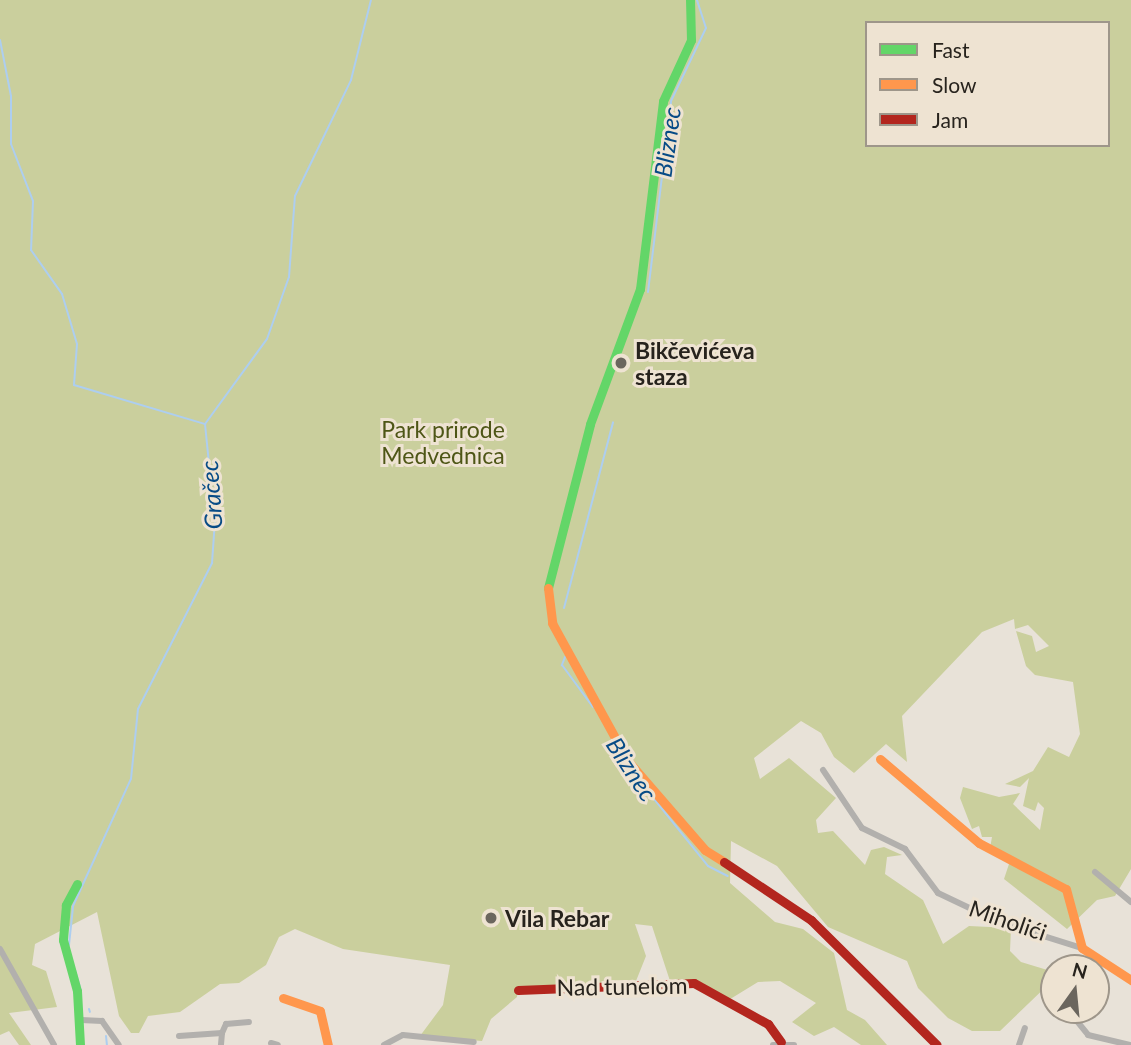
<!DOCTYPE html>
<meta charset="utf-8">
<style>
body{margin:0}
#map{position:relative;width:1131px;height:1045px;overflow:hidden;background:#e8e2d8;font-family:Lato,sans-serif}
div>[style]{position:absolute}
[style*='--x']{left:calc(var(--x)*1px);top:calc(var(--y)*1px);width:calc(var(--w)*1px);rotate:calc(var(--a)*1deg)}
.green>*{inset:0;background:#cacf9d}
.stream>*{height:2px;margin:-1px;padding:0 1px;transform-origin:1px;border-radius:1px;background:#adcef0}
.street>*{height:6px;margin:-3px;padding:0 3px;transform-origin:3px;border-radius:3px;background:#b2b0ad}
.fast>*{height:9px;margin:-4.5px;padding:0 4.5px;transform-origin:4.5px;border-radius:4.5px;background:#63d668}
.slow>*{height:9px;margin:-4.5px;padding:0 4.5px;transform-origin:4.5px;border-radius:4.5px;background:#ff974d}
.jam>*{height:9px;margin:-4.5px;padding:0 4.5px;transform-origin:4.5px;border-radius:4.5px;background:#b3261e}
.dots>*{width:19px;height:19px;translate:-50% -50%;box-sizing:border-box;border:4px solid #eee3d2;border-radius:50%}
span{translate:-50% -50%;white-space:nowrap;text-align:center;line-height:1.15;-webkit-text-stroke:6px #eee3d2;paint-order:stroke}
.poi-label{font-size:23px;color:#27231d;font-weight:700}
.left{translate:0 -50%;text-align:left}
.park-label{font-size:23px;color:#4e5616}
.street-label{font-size:23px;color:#27231d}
.water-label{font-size:24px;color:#074b86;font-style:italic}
.legend{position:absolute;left:865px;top:21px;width:245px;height:126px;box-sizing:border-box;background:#eee3d2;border:2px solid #9e968a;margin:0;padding:9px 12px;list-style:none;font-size:21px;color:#27231d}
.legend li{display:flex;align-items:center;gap:14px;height:35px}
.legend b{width:35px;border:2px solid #9e968a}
.north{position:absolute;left:1040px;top:954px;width:70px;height:70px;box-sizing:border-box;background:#eee3d2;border:2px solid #9e968a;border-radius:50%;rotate:15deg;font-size:19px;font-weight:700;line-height:28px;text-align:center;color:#27231d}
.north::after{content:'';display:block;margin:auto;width:24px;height:32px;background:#6b665e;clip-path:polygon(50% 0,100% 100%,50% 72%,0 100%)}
</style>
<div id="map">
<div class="green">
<div style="clip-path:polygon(evenodd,0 0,1131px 0,1131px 869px,1115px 896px,1097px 900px,1067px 929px,1004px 879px,1011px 858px,990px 848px,992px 837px,982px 837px,979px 826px,972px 829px,960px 798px,963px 787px,999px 797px,1020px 793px,1013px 804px,1040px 830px,1044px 808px,1038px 802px,1035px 811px,1023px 806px,1029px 778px,1020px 787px,1005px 784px,1033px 771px,1048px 747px,1069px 757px,1080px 734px,1073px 682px,1035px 675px,1026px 666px,1016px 631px,1032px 636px,1036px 652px,1049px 646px,1028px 625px,1015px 629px,1014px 619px,982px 632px,902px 716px,907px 762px,886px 744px,854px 773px,834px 757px,821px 733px,801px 721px,754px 758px,760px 779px,789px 758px,836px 798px,816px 820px,818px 833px,833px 831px,865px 865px,871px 850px,884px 847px,902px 855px,887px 857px,885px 874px,923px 900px,943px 944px,969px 926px,1011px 928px,1010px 951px,1021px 962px,1054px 972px,1054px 979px,1000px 1031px,972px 1031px,948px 1018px,918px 988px,907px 961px,828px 927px,777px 866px,731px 841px,730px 883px,775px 922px,803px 929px,834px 953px,847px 1010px,865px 1020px,887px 1045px,861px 1045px,834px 1027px,814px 1036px,792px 1022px,816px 1003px,780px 981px,758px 982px,727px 1001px,706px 985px,670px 981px,652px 926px,635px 924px,646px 956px,636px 981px,518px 987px,517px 997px,491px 1019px,482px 1041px,420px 1036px,443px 1005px,450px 965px,343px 949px,295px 929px,279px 937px,266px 965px,239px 983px,220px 984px,180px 1012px,148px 1016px,139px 1033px,131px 1033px,119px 1016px,97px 912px,35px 944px,32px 965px,46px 971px,57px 1007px,9px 1013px,31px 1045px,19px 1045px,9px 1031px,0 1035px,0 0,867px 23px,1108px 23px,1108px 145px,867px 145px,867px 23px)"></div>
</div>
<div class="stream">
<div style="--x:0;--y:40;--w:57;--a:78.9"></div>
<div style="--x:11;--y:96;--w:48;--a:90"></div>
<div style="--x:11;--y:144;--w:61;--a:68.9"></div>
<div style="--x:33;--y:201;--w:49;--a:92.3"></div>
<div style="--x:31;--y:250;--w:54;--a:54.8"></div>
<div style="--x:62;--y:294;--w:52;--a:73.3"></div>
<div style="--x:77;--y:344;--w:41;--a:94.2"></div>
<div style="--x:74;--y:385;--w:137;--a:16.6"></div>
<div style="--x:648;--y:292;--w:192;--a:-83.1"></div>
<div style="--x:671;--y:101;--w:81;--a:-64.4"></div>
<div style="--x:706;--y:28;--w:29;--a:-108"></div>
<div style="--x:564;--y:608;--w:192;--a:-75.2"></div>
<div style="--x:565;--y:657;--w:9;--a:111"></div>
<div style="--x:562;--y:665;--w:52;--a:53.6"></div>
<div style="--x:630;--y:769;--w:124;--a:51.2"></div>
<div style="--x:708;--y:866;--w:22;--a:27"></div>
<div style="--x:69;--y:945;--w:39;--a:-84"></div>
<div style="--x:73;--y:906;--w:140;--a:-65.5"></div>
<div style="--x:131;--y:779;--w:70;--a:-84.3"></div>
<div style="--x:138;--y:709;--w:164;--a:-63.1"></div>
<div style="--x:212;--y:563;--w:39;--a:-86"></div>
<div style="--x:215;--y:524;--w:100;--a:-95.7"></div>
<div style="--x:205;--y:424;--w:105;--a:-53.9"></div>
<div style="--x:267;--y:339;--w:66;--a:-70.5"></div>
<div style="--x:289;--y:277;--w:81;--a:-85.8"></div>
<div style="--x:295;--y:196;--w:129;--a:-64.2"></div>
<div style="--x:351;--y:80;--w:82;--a:-76"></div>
<div style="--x:75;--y:970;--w:22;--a:74"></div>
<div style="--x:89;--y:1009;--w:3;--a:72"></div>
<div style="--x:106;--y:1036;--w:9;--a:84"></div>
</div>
<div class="street">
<div style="--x:823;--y:770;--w:70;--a:56.1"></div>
<div style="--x:862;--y:828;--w:48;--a:26"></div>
<div style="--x:905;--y:849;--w:55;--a:53.1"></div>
<div style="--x:938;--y:893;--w:68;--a:25.4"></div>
<div style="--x:999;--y:922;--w:87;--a:17.4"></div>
<div style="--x:1095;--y:872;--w:47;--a:39.8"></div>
<div style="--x:0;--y:949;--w:110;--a:60.6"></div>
<div style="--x:1087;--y:968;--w:11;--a:-75"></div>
<div style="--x:1068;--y:1010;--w:32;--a:51"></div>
<div style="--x:1088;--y:1035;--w:43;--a:13.4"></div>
<div style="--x:81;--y:1020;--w:21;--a:3"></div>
<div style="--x:102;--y:1021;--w:29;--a:55"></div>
<div style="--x:222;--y:1033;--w:10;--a:-66"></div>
<div style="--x:226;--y:1024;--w:23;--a:-5"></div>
<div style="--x:179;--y:1036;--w:43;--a:-4"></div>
<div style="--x:222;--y:1033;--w:12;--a:95"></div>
<div style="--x:271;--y:1043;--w:7;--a:16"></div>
<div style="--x:384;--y:1045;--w:21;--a:-28"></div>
<div style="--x:403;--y:1035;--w:71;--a:5.6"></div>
<div style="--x:773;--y:1045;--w:21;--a:0"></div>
<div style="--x:1019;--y:1045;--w:18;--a:-71"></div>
</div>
<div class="fast">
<div style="--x:548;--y:588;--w:169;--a:-75.6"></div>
<div style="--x:590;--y:424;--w:144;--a:-69.7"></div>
<div style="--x:640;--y:289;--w:189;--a:-83"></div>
<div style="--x:663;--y:101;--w:67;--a:-65.3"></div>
<div style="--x:691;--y:40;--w:40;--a:-91.4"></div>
<div style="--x:77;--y:884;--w:24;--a:118"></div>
<div style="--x:66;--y:905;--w:35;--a:95"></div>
<div style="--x:63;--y:940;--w:53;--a:74.6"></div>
<div style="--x:77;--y:991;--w:54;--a:86.8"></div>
</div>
<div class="slow">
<div style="--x:548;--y:588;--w:35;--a:83"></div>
<div style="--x:552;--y:623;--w:158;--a:61.2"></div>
<div style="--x:628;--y:761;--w:118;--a:49.1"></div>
<div style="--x:705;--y:850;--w:22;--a:32"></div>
<div style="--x:880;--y:759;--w:130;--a:40.3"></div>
<div style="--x:979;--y:843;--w:98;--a:27.9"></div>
<div style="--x:1066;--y:889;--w:61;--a:74.8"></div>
<div style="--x:1082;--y:948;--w:59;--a:33.1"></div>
<div style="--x:283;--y:998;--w:39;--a:19"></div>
<div style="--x:320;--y:1011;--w:35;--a:77"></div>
</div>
<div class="jam">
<div style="--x:724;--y:862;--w:105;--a:33.7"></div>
<div style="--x:811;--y:920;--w:177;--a:44.8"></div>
<div style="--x:518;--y:990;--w:176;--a:-2.3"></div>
<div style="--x:694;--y:983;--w:85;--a:29"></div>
<div style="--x:768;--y:1024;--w:22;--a:54"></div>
</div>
<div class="dots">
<div style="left:621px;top:363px;background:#6b665e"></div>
<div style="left:491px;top:918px;background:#6b665e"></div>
</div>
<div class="poi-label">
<span class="left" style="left:635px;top:363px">Bikčevićeva<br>staza</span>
<span class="left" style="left:505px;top:918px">Vila Rebar</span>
</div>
<div class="park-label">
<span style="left:443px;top:442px">Park prirode<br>Medvednica</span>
</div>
<div class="street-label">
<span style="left:1008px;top:920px;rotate:19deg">Miholići</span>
<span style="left:622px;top:986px;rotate:-1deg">Nad tunelom</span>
</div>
<div class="water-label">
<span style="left:667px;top:142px;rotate:-82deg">Bliznec</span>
<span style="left:211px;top:495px;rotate:-94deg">Gračec</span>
<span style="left:632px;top:769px;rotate:57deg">Bliznec</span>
</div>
<ul class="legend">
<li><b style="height:9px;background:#63d668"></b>Fast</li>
<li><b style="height:9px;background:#ff974d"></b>Slow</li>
<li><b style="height:9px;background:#b3261e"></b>Jam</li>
</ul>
<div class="north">N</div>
</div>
